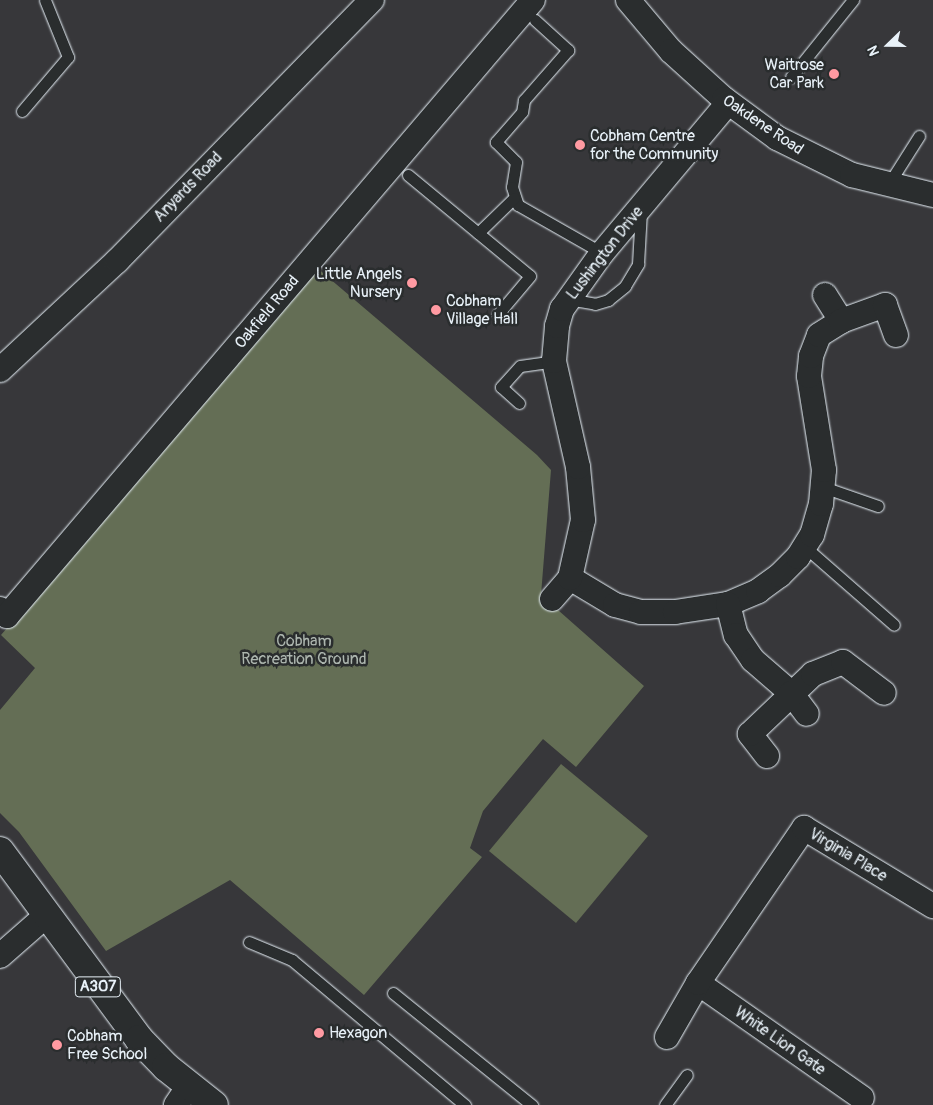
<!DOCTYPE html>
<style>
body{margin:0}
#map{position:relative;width:933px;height:1105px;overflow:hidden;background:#37373a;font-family:Pangolin,sans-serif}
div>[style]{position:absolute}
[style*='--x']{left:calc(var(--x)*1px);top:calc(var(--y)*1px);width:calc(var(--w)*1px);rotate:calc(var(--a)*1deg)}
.green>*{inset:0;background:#646e55}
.roads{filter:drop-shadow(0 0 1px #e8f1f8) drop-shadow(0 0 1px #e8f1f8)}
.service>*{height:11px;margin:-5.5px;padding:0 5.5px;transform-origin:5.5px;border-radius:5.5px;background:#2a2d2e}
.minor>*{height:24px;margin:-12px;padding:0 12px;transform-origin:12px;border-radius:12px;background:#2a2d2e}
.primary>*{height:28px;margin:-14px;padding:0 14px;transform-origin:14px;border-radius:14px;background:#2a2d2e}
.dots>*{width:14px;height:14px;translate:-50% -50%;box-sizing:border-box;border:2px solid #2a2d2e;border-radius:50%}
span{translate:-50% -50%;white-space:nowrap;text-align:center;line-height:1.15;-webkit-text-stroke:5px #2a2d2e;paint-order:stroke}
.shield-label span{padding:1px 4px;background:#2a2d2e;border:1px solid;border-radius:4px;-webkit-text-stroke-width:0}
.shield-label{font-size:15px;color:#e8f1f8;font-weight:700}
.poi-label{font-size:16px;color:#e8f1f8}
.right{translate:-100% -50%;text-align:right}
.left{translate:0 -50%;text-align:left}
.street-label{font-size:16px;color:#e8f1f8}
.park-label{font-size:16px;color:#adb6af}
.north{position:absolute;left:863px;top:20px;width:50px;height:50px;-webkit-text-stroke:4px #2a2d2e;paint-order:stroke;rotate:248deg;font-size:14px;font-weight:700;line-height:20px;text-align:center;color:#e8f1f8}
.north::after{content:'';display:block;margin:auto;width:18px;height:22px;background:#e8f1f8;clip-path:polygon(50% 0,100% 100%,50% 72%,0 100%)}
</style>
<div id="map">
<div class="green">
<div style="clip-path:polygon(316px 267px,537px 455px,551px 470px,541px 595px,644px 686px,576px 767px,543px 739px,483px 811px,470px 848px,482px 857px,364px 995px,230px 880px,106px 951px,19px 832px,0 813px,0 710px,35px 668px,1px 635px)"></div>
<div style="clip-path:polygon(561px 764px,648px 836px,576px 923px,489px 851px)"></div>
</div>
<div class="roads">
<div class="service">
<div style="--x:535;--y:20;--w:45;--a:42.3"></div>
<div style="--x:568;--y:50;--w:67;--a:131.3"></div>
<div style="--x:524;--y:100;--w:12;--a:99"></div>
<div style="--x:522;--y:112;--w:40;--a:131"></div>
<div style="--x:496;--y:142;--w:28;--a:45"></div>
<div style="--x:516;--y:162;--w:25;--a:99"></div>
<div style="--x:512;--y:187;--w:19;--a:72"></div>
<div style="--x:518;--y:205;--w:97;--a:29.7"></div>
<div style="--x:791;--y:77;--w:99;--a:-51.2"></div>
<div style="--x:22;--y:111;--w:71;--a:-49.6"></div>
<div style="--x:68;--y:57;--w:61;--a:-112"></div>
<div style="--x:408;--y:175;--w:158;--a:39.6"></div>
<div style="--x:530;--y:276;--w:50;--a:130.1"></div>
<div style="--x:888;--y:185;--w:58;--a:-57.7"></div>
<div style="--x:478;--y:233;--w:50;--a:-44.2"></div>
<div style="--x:568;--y:299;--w:27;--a:10"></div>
<div style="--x:595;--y:304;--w:14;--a:-17"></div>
<div style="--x:608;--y:300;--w:22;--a:-39"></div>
<div style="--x:625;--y:286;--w:26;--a:-59"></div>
<div style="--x:638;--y:264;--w:53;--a:-86.8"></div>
<div style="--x:519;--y:403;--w:24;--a:-138"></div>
<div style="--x:501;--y:387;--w:28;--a:-48"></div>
<div style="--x:520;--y:366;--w:34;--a:-8"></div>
<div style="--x:823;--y:487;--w:58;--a:19.1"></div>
<div style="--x:805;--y:547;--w:118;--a:41.2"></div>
<div style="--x:249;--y:942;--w:47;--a:22.7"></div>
<div style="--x:292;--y:960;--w:226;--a:40"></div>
<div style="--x:393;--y:993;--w:179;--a:38.9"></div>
<div style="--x:665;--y:1105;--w:37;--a:-54"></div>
</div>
<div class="minor">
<div style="--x:628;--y:0;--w:67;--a:49.9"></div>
<div style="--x:671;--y:51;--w:72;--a:42.2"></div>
<div style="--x:724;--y:99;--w:66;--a:36.3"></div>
<div style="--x:777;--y:138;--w:84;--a:26.3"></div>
<div style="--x:852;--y:175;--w:83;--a:13.9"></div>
<div style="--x:825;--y:295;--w:31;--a:58"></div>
<div style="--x:0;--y:370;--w:160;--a:-43"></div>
<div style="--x:117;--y:261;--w:365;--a:-45.7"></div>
<div style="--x:570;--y:578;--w:52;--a:31"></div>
<div style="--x:615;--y:605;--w:27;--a:15"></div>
<div style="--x:641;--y:612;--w:34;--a:0"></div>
<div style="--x:675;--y:612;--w:54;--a:-8.6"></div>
<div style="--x:728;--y:604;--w:33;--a:-23"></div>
<div style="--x:758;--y:591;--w:27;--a:-36"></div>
<div style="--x:780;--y:575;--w:25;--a:-45"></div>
<div style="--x:798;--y:557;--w:26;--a:-58"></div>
<div style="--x:812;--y:535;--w:32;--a:-74"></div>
<div style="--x:821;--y:504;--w:34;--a:-85"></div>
<div style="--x:824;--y:470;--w:95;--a:-99.1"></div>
<div style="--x:809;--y:376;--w:20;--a:-84"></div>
<div style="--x:811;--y:356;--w:22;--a:-69"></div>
<div style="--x:819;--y:335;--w:26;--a:-32"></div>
<div style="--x:841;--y:321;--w:47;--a:-20"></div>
<div style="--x:885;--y:305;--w:32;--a:70"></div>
<div style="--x:552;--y:599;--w:28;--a:-49"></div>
<div style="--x:570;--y:578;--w:59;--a:-77.4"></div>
<div style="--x:583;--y:520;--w:53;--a:-95.4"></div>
<div style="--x:578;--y:467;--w:109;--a:-102.8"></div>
<div style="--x:554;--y:361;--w:35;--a:-85"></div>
<div style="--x:557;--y:326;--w:18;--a:-74"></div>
<div style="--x:562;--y:309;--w:69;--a:-54.5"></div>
<div style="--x:602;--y:253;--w:196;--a:-50"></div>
<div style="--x:728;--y:604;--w:32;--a:76"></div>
<div style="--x:736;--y:635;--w:30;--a:56"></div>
<div style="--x:753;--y:660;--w:50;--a:41"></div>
<div style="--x:791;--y:693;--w:26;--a:53"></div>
<div style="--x:0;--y:609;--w:10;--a:45"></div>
<div style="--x:7;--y:616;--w:810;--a:-49.51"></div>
<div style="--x:767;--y:756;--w:28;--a:-128"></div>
<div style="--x:750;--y:734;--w:87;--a:-43.6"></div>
<div style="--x:813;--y:674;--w:32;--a:-22"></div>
<div style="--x:843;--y:662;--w:51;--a:37.1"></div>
<div style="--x:0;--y:956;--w:64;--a:-41.2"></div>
<div style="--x:698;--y:983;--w:200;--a:35"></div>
<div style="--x:667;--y:1037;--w:62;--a:-60.1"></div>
<div style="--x:698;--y:983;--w:188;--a:-55.6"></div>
<div style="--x:804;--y:828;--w:151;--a:31.2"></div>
<div style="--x:176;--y:1105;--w:23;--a:-56"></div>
</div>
<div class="primary">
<div style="--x:0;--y:851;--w:234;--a:53.5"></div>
<div style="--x:139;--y:1039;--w:39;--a:46"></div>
<div style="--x:166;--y:1067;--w:61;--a:38.4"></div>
</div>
</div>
<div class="dots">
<div style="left:834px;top:74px;background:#ff9aa2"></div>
<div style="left:580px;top:145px;background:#ff9aa2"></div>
<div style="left:412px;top:283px;background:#ff9aa2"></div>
<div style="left:436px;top:310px;background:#ff9aa2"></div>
<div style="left:319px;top:1033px;background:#ff9aa2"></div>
<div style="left:57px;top:1045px;background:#ff9aa2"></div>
</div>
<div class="shield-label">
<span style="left:98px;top:987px">A307</span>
</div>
<div class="poi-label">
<span class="right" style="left:824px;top:74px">Waitrose<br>Car Park</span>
<span class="left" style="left:590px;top:145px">Cobham Centre<br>for the Community</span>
<span class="right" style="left:402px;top:283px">Little Angels<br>Nursery</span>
<span class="left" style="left:446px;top:310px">Cobham<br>Village Hall</span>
<span class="left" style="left:329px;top:1033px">Hexagon</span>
<span class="left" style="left:67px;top:1045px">Cobham<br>Free School</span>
</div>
<div class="street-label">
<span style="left:763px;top:125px;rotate:34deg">Oakdene Road</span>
<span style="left:188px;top:187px;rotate:-46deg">Anyards Road</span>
<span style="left:605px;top:253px;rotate:-52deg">Lushington Drive</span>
<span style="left:267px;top:312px;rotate:-50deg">Oakfield Road</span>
<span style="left:848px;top:855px;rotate:31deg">Virginia Place</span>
<span style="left:780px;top:1041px;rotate:35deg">White Lion Gate</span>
</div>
<div class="park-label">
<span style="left:304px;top:650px">Cobham<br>Recreation Ground</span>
</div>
<div class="north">N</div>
</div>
